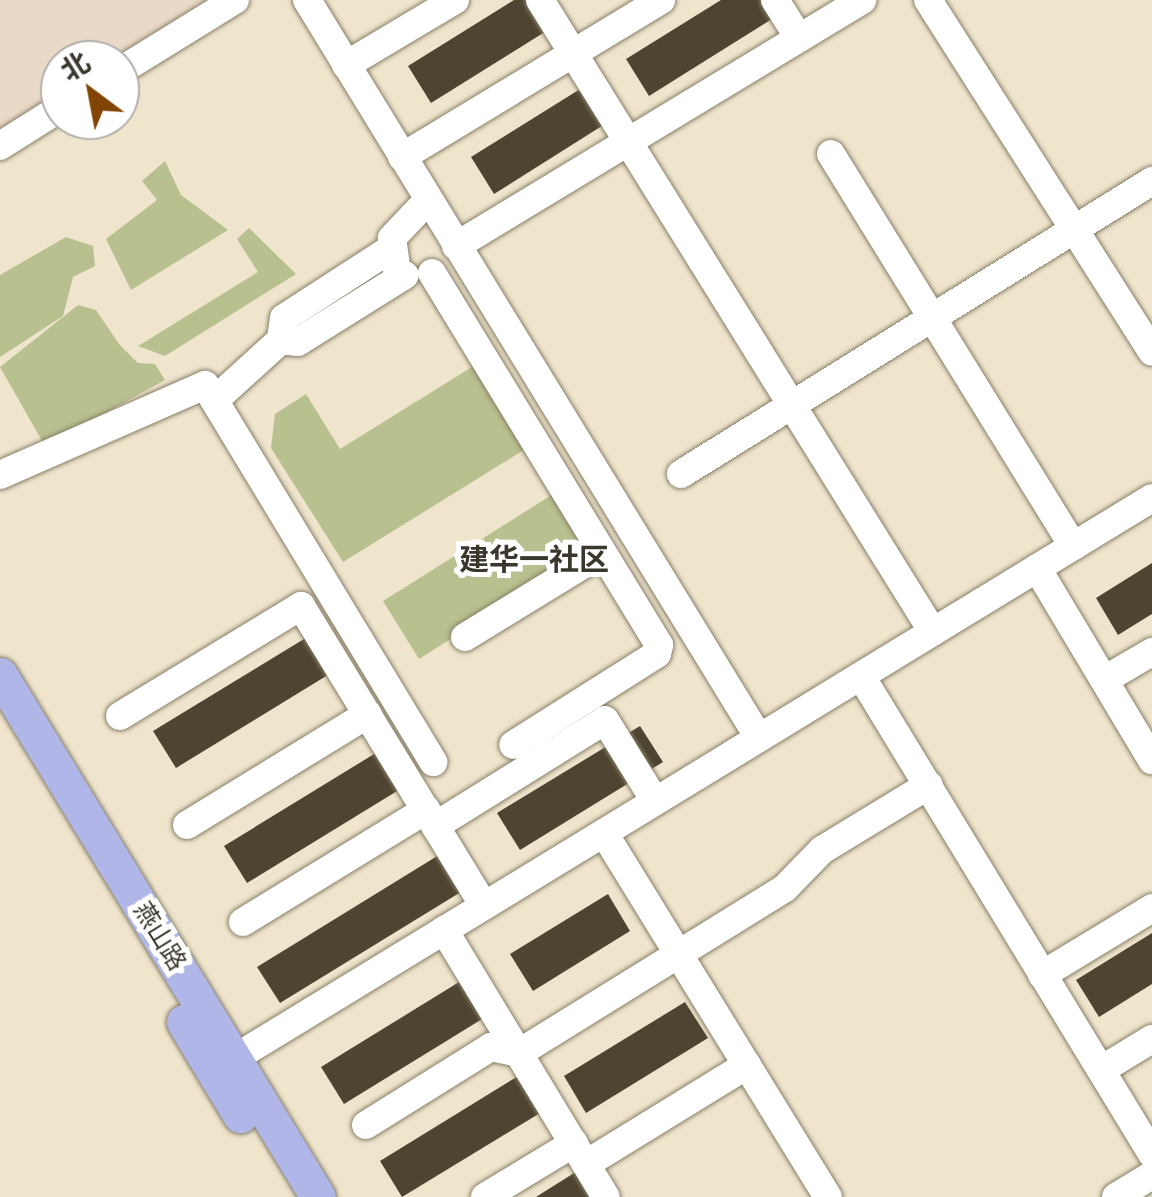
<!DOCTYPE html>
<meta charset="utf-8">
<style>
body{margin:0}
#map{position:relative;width:1152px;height:1197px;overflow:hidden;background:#efe5cd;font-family:"IBM Plex Sans","Noto Sans SC",sans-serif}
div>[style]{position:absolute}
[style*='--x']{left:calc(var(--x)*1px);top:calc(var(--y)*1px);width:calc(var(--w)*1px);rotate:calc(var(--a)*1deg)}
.medical>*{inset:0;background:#e9d9c7}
.green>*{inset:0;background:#b8c08f}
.building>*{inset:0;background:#4d4531}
.roads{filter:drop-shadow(0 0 2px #877f68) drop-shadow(0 0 2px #877f68)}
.minor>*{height:28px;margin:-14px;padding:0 14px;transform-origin:14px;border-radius:14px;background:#fff}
.major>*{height:35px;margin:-17.5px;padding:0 17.5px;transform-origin:17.5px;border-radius:17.5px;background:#b0b6e8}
span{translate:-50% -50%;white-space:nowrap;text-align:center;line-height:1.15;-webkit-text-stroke:10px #fff;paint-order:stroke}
.street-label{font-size:25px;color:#3b372d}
.quarter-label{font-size:30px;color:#3b372d;font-weight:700}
.north{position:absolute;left:40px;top:40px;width:100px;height:100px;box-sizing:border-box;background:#fff;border:2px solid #b1afab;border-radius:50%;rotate:328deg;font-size:28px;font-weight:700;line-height:40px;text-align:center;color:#3b372d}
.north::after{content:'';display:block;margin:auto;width:35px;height:45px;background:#824405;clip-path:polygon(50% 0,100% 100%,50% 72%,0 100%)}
</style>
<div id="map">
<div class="medical">
<div style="clip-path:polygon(0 0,213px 0,115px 60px,60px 60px,60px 94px,0 131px)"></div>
</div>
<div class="green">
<div style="clip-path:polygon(165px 161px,181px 195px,228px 230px,131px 290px,106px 239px,157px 200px,142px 181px)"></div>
<div style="clip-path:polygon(249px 228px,296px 274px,165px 356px,138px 346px,258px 272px,237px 239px)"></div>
<div style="clip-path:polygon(66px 237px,93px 246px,95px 266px,73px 277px,63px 316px,0 357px,0 275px)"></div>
<div style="clip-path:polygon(78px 305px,96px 310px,119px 344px,138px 363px,155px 364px,165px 380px,45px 446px,0 367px)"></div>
<div style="clip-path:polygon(480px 362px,532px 445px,343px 562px,271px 448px,275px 414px,306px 394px,340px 449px)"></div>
<div style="clip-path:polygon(558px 491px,594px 548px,419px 659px,383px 601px)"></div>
</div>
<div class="building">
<div style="clip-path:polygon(514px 0,551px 0,564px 20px,431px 103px,408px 66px)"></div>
<div style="clip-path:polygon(721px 0,786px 0,791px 7px,649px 96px,626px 59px)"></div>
<div style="clip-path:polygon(601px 76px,624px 112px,494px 194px,471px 157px)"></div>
<div style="clip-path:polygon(1152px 563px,1152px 614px,1118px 635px,1096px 598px)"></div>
<div style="clip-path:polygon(327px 625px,349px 662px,176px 768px,153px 731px)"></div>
<div style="clip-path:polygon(640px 726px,663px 762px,520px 850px,497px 813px)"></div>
<div style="clip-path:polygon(397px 740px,420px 777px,247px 883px,224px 846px)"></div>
<div style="clip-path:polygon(447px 850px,469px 887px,280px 1003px,257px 967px)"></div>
<div style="clip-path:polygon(608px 894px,630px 931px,533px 991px,510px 954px)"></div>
<div style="clip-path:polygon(1152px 933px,1152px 984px,1099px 1017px,1076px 980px)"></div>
<div style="clip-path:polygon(464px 979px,487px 1016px,344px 1104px,321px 1067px)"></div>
<div style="clip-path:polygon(685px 1002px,708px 1038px,586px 1113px,564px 1076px)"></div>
<div style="clip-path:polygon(523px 1073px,545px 1110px,402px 1197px,380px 1161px)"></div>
<div style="clip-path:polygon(582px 1168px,600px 1197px,536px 1197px)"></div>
</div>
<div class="roads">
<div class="minor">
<div style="--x:307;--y:0;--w:865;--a:58.51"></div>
<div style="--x:540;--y:0;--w:744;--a:58.13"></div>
<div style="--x:775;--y:0;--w:45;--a:57.7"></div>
<div style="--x:928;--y:0;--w:417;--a:57.5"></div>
<div style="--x:346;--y:65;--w:127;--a:-30.8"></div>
<div style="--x:120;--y:71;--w:135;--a:-31.7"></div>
<div style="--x:0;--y:146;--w:71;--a:-32.3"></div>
<div style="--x:831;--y:154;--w:461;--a:58.3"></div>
<div style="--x:402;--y:157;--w:303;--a:-31.2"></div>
<div style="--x:456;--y:246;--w:475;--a:-31.2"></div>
<div style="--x:389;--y:250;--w:125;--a:147.1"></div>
<div style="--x:284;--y:318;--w:22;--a:98"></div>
<div style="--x:281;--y:340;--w:17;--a:7"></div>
<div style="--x:298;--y:342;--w:126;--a:-32.1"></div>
<div style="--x:396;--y:266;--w:28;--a:-98"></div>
<div style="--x:392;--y:238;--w:52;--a:-46.5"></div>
<div style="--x:432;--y:273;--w:436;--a:58.6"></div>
<div style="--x:659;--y:645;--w:9;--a:103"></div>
<div style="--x:657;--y:654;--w:170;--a:147.7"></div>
<div style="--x:215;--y:400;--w:89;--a:-42.3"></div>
<div style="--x:681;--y:474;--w:555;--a:-31.88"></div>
<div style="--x:0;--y:475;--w:224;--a:-23.7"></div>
<div style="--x:205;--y:385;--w:441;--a:58.8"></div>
<div style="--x:1037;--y:568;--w:224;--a:59.1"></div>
<div style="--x:465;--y:637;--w:161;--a:-31.5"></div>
<div style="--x:861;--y:676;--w:560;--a:58.67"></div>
<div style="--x:1104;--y:680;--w:56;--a:-30.3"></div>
<div style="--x:120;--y:716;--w:212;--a:-31.3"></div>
<div style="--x:301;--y:606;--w:351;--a:58.6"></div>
<div style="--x:187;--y:825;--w:212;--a:-31.5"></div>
<div style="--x:435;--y:826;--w:200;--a:-31.9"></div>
<div style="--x:605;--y:720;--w:95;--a:58.3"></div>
<div style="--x:604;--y:833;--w:427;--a:58.4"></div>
<div style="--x:243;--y:922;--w:215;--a:-31.5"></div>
<div style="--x:444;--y:930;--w:312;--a:58.8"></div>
<div style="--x:1042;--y:975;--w:129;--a:-31.3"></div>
<div style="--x:235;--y:1058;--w:1074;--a:-31.41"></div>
<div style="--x:1101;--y:1070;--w:60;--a:-31.3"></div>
<div style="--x:366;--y:1125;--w:147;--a:-32"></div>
<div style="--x:491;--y:1047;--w:29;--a:12"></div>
<div style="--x:519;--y:1053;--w:313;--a:-31.8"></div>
<div style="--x:785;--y:888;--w:53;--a:-45.8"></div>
<div style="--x:822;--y:850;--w:125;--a:-31.3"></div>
<div style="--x:586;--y:1164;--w:189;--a:-31.6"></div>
<div style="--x:485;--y:1197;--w:104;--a:-31.2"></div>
<div style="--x:1116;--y:1197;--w:42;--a:-31.4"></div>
</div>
<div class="major">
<div style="--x:0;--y:675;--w:611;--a:58.65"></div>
<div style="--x:184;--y:1022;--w:109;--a:58.9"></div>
</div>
</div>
<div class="street-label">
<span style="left:160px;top:936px;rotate:58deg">燕山路</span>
</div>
<div class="quarter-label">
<span style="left:534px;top:559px">建华一社区</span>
</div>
<div class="north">北</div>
</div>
